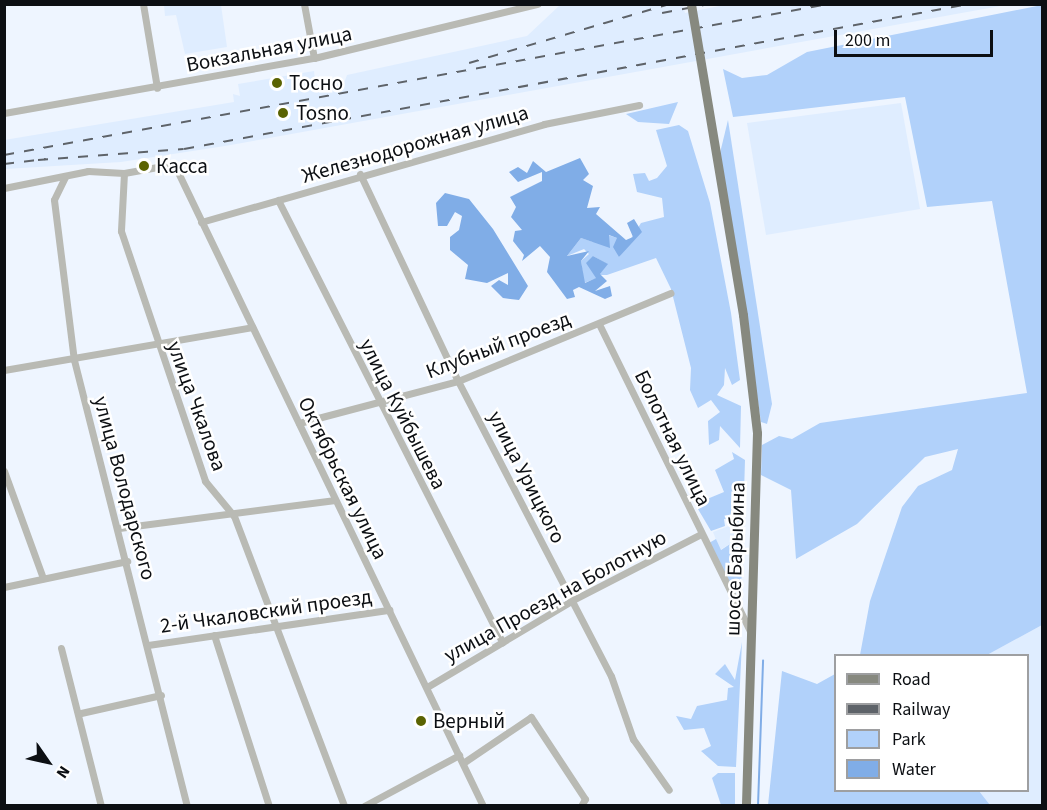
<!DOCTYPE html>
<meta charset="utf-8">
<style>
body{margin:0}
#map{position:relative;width:1047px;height:810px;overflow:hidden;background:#eef5ff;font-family:"Source Sans 3",sans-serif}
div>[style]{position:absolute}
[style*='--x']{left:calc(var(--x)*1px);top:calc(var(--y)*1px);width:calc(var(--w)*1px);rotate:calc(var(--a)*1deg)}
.built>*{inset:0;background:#dfedff}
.green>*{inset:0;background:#b1d1fa}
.water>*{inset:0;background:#80ade7}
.stream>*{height:1.5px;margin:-0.75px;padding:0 0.75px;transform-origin:0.75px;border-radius:0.75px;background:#80ade7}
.minor>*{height:7px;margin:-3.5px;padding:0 3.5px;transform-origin:3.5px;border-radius:3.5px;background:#b9bab4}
.major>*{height:9px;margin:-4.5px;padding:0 4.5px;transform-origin:4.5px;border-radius:4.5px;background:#87897f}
.rail>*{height:1.5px;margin-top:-0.75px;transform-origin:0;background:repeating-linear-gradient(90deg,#5e6369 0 10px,transparent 0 20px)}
.major-bridge>*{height:9px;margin:-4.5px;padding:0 4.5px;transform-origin:4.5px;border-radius:4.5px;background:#87897f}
.dots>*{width:16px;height:16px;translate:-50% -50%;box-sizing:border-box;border:3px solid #fff;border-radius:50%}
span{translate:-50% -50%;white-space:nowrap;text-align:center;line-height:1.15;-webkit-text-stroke:5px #fff;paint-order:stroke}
.street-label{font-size:21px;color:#0c0f13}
.poi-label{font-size:21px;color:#0c0f13}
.left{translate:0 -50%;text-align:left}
.frame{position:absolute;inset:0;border:6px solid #0c0f13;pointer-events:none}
.legend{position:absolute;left:834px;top:654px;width:195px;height:138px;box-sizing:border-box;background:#fff;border:2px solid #9e9fa1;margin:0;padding:8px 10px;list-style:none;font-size:18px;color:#0c0f13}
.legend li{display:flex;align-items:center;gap:12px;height:30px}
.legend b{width:30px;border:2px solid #9e9fa1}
.north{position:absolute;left:18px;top:732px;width:60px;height:60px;-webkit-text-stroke:4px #fff;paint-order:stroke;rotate:124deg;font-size:16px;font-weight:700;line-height:24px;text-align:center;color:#0c0f13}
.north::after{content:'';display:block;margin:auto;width:21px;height:27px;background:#0c0f13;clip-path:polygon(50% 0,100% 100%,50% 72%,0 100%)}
.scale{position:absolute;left:834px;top:30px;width:159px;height:27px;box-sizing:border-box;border:3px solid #0c0f13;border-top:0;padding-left:8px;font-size:18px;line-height:21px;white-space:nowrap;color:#0c0f13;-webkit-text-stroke:4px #fff;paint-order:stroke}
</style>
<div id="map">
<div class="built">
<div style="clip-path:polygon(729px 4px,1006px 5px,225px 146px,121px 162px,5px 169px,4px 140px,234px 102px,233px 94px,240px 96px,238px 84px,314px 71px,316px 88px,344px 83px,347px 75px,527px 36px,560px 5px,683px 5px,685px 13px)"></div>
<div style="clip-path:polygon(164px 5px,221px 5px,227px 47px,185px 54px,176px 15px,165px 16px)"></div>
<div style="clip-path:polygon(901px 103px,920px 209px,766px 235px,747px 123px)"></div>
<div style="clip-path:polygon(737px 523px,736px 540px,720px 550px,713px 532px)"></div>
<div style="clip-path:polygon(1042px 625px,1042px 805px,990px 805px,979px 791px,1028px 790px,1028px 656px,987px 655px)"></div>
</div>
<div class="green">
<div style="clip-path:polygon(1042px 5px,1042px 625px,987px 655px,860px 655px,870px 601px,902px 507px,918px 486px,952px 470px,958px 449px,925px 457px,857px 524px,796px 559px,791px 490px,761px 475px,762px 445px,779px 436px,792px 439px,820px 423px,1027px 393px,992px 201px,927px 207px,905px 97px,733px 117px,723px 69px,742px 78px,767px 75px,807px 52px)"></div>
<div style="clip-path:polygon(678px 102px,669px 124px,638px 122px,626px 114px)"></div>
<div style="clip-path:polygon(728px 120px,772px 404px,767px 424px,761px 422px,720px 153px)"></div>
<div style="clip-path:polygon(679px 125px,688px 131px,710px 203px,731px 313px,740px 380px,732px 385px,725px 368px,724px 385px,717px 395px,741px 406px,740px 448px,720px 426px,719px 440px,709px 445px,708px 421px,720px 412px,711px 400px,698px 408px,690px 390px,691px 368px,671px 289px,656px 258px,607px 275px,599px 275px,607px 264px,593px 256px,597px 278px,584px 283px,581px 261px,589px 254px,584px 249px,567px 256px,581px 238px,593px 242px,608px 235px,617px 238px,619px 257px,641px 223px,664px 217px,662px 198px,637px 192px,633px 174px,645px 173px,649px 181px,657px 178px,667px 166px,656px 130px)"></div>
<div style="clip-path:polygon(732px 452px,745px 460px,741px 596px,730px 589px,709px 543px,716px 539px,721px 550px,736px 540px,737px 520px,724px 519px,725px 526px,711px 531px,695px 504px,724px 492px,715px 470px,734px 459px)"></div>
<div style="clip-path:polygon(742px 642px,736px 767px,718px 766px,701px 751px,711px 746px,704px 728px,684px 730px,676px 716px,691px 719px,697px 706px,727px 700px,728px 688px,734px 687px,715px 674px,725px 664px,735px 680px)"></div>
<div style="clip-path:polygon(782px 671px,817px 684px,835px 674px,836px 790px,979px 791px,990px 805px,768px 805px)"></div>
<div style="clip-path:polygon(718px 773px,735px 773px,735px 805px,721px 805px,712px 778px)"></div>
</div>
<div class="water">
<div style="clip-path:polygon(580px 158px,589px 174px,583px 180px,593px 186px,587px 208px,600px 207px,596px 214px,626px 240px,633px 237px,627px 223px,634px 219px,642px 232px,619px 257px,613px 247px,617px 238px,609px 235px,610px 248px,581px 238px,567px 256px,589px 251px,581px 261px,585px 283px,596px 278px,586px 263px,593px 256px,608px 264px,600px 274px,607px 281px,595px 291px,610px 286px,612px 296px,605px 299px,579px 287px,573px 290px,575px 297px,567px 299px,547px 272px,550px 257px,540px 246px,522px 261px,524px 255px,513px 241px,515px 231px,522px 230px,511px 217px,516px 207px,510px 197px,542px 181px,542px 172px,518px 182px,509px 172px,518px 167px,527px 173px,533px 161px,546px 172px)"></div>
<div style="clip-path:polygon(445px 193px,469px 199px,493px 229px,528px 286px,519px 300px,503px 298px,491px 286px,499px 280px,508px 285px,508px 273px,487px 283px,465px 279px,468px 265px,450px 250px,450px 237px,459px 230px,462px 216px,455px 212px,447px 226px,438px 226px,436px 203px)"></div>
</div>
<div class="stream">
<div style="--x:758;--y:806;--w:145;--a:-88"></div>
</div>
<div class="minor">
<div style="--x:143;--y:4;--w:85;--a:80.5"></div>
<div style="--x:304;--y:4;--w:55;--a:79.5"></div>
<div style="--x:4;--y:113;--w:315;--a:-10.1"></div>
<div style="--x:314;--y:58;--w:230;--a:-13.6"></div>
<div style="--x:124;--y:173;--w:58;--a:93"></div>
<div style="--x:121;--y:231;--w:264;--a:71.4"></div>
<div style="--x:205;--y:481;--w:45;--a:50.4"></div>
<div style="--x:234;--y:516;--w:310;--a:69.2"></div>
<div style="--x:360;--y:174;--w:229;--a:64.7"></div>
<div style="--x:458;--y:381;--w:332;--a:62.6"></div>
<div style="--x:611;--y:676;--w:67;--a:70.8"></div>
<div style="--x:633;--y:739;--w:62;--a:54.8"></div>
<div style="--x:65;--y:177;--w:25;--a:116"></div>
<div style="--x:54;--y:200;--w:161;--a:82.9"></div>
<div style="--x:74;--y:360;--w:460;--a:75.8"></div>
<div style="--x:4;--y:188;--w:86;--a:-11.4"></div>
<div style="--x:88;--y:171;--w:36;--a:3"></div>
<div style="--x:124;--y:173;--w:51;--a:-10.2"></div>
<div style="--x:174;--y:164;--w:712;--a:64.3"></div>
<div style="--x:278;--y:200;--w:496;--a:63.1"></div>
<div style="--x:201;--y:222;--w:357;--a:-15.9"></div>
<div style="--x:544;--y:124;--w:97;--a:-11.3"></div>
<div style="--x:599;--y:324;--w:342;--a:63.8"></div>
<div style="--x:4;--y:370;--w:252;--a:-9.8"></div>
<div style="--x:299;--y:423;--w:164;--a:-14.8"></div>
<div style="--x:458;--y:381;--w:230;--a:-22.5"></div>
<div style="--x:4;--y:471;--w:114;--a:70"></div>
<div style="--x:119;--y:528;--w:218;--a:-7.4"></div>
<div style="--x:4;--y:587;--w:126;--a:-11.9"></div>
<div style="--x:214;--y:635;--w:180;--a:72.2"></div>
<div style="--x:148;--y:645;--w:244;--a:-8.3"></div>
<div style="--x:61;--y:648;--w:163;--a:75.8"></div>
<div style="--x:427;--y:687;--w:168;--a:-30.8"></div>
<div style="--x:571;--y:601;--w:146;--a:-27.3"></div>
<div style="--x:81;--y:713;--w:82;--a:-12.7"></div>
<div style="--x:463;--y:763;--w:82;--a:-34.1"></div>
<div style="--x:531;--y:717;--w:98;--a:56.6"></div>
<div style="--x:585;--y:799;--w:8;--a:120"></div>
<div style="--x:364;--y:806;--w:108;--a:-28.2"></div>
</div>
<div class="major">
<div style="--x:743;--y:315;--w:119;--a:83.2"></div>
<div style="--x:757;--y:433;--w:373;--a:91.7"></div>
</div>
<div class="rail">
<div style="--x:662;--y:13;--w:48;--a:-10.8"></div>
<div style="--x:469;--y:63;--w:209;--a:-16.4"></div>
<div style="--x:4;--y:155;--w:838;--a:-10.38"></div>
<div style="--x:38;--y:160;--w:146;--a:-4.3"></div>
<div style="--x:184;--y:149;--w:798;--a:-10.47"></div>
<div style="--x:4;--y:164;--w:42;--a:-6.8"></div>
</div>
<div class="major-bridge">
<div style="--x:691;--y:4;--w:315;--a:80.5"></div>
</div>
<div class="dots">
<div style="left:277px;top:83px;background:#5a6302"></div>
<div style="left:283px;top:113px;background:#5a6302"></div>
<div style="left:144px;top:166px;background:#5a6302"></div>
<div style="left:421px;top:721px;background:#5a6302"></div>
</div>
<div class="street-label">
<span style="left:269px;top:49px;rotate:-11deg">Вокзальная улица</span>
<span style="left:415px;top:144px;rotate:-16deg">Железнодорожная улица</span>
<span style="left:498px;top:345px;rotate:-21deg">Клубный проезд</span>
<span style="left:197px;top:406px;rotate:70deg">улица Чкалова</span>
<span style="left:403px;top:414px;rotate:63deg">улица Куйбышева</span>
<span style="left:673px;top:438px;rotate:64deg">Болотная улица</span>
<span style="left:527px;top:477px;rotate:63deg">улица Урицкого</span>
<span style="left:343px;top:478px;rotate:64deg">Октябрьская улица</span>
<span style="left:125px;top:488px;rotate:75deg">улица Володарского</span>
<span style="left:735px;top:559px;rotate:-88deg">шоссе Барыбина</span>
<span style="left:555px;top:596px;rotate:-29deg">улица Проезд на Болотную</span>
<span style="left:266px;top:611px;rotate:-8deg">2-й Чкаловский проезд</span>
</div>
<div class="poi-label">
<span class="left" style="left:289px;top:83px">Тосно</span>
<span class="left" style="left:296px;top:113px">Tosno</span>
<span class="left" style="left:156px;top:166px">Касса</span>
<span class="left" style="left:433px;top:721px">Верный</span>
</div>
<div class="frame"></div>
<ul class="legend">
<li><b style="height:8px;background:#87897f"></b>Road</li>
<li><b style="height:8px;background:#5e6369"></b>Railway</li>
<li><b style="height:16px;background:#b1d1fa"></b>Park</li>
<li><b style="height:16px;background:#80ade7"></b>Water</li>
</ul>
<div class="north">N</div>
<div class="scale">200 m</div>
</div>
